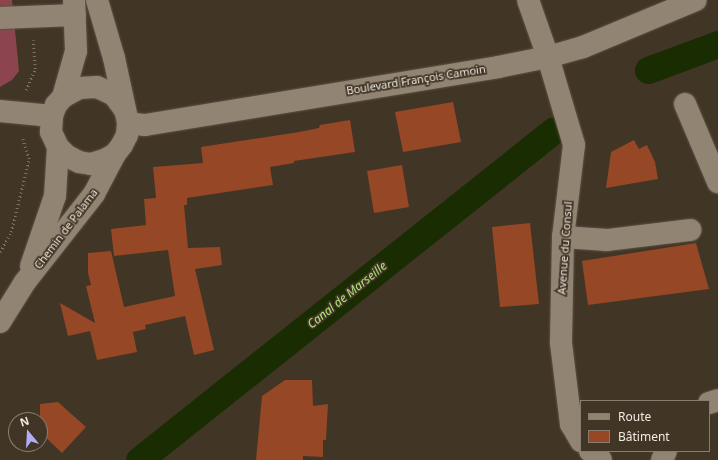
<!DOCTYPE html>
<meta charset="utf-8">
<style>
body{margin:0}
#map{position:relative;width:718px;height:460px;overflow:hidden;background:#413526;font-family:"Noto Sans",sans-serif}
div>[style]{position:absolute}
[style*='--x']{left:calc(var(--x)*1px);top:calc(var(--y)*1px);width:calc(var(--w)*1px);rotate:calc(var(--a)*1deg)}
.green>*{inset:0;background:#8c454e}
.canal>*{height:27px;margin:-13.5px;padding:0 13.5px;transform-origin:13.5px;border-radius:13.5px;background:#1a2c02}
.building>*{inset:0;background:#964725}
.path>*{height:2.5px;margin-top:-1.25px;transform-origin:0;background:repeating-linear-gradient(90deg,#7d7265 0 1px,transparent 0 4px)}
.roads{filter:drop-shadow(0 0 1px #5c5245) drop-shadow(0 0 1px #5c5245)}
.minor>*{height:22px;margin:-11px;padding:0 11px;transform-origin:11px;border-radius:11px;background:#928473}
span{translate:-50% -50%;white-space:nowrap;text-align:center;line-height:1.15;-webkit-text-stroke:3.5px #413526;paint-order:stroke}
.street-label{font-size:11px;color:#f2eae1}
.water-label{font-size:12px;color:#b0e57b;font-style:italic}
.legend{position:absolute;left:580px;top:400px;width:130px;height:52px;box-sizing:border-box;background:#413526;border:1px solid #887d71;margin:0;padding:5px 7px;list-style:none;font-size:12px;color:#f2eae1}
.legend li{display:flex;align-items:center;gap:8px;height:20px}
.legend b{width:20px;border:1px solid #887d71}
.north{position:absolute;left:8px;top:412px;width:40px;height:40px;box-sizing:border-box;background:#413526;border:1px solid #887d71;border-radius:50%;rotate:342deg;font-size:11px;font-weight:700;line-height:16px;text-align:center;color:#f2eae1}
.north::after{content:'';display:block;margin:auto;width:14px;height:18px;background:#b1adfa;clip-path:polygon(50% 0,100% 100%,50% 72%,0 100%)}
</style>
<div id="map">
<div class="green">
<div style="clip-path:polygon(0 0,12px 0,19px 71px,12px 80px,0 87px)"></div>
</div>
<div class="canal">
<div style="--x:648;--y:70;--w:75;--a:-20.4"></div>
<div style="--x:139;--y:460;--w:530;--a:-38.49"></div>
</div>
<div class="building">
<div style="clip-path:polygon(453px 102px,461px 142px,403px 152px,395px 112px)"></div>
<div style="clip-path:polygon(350px 120px,355px 152px,294px 161px,294px 163px,270px 167px,273px 185px,187px 198px,187px 205px,184px 205px,188px 248px,220px 247px,222px 265px,195px 269px,214px 350px,194px 355px,185px 316px,145px 325px,146px 329px,133px 332px,137px 352px,97px 360px,90px 331px,68px 336px,60px 303px,95px 323px,86px 286px,91px 285px,88px 273px,88px 253px,111px 251px,124px 307px,175px 296px,168px 250px,114px 256px,111px 229px,146px 225px,144px 199px,156px 198px,153px 167px,203px 163px,201px 147px,299px 132px,319px 128px,320px 125px)"></div>
<div style="clip-path:polygon(634px 140px,639px 149px,647px 145px,655px 162px,658px 179px,606px 188px,611px 152px)"></div>
<div style="clip-path:polygon(402px 165px,409px 207px,374px 213px,367px 171px)"></div>
<div style="clip-path:polygon(530px 223px,539px 304px,500px 307px,492px 227px)"></div>
<div style="clip-path:polygon(696px 243px,709px 289px,588px 305px,582px 261px)"></div>
<div style="clip-path:polygon(285px 380px,312px 380px,313px 406px,328px 404px,326px 440px,323px 440px,323px 457px,303px 456px,303px 460px,256px 460px,262px 396px)"></div>
<div style="clip-path:polygon(58px 402px,86px 427px,62px 453px,40px 432px,40px 404px)"></div>
</div>
<div class="path">
<div style="--x:26;--y:90;--w:23;--a:-67"></div>
<div style="--x:35;--y:69;--w:29;--a:-94"></div>
<div style="--x:0;--y:252;--w:23;--a:-61"></div>
<div style="--x:11;--y:232;--w:75;--a:-76.1"></div>
<div style="--x:29;--y:159;--w:23;--a:-108"></div>
</div>
<div class="roads">
<div class="minor">
<div style="--x:97;--y:0;--w:60;--a:73.7"></div>
<div style="--x:114;--y:58;--w:66;--a:77.8"></div>
<div style="--x:128;--y:123;--w:12;--a:95"></div>
<div style="--x:127;--y:135;--w:11;--a:117"></div>
<div style="--x:122;--y:145;--w:11;--a:128"></div>
<div style="--x:115;--y:154;--w:13;--a:151"></div>
<div style="--x:104;--y:160;--w:14;--a:163"></div>
<div style="--x:91;--y:164;--w:12;--a:-171"></div>
<div style="--x:79;--y:162;--w:13;--a:-153"></div>
<div style="--x:67;--y:156;--w:13;--a:-135"></div>
<div style="--x:58;--y:147;--w:17;--a:-115"></div>
<div style="--x:51;--y:132;--w:16;--a:-86"></div>
<div style="--x:52;--y:116;--w:12;--a:-70"></div>
<div style="--x:56;--y:105;--w:11;--a:-49"></div>
<div style="--x:63;--y:97;--w:18;--a:-29"></div>
<div style="--x:79;--y:88;--w:18;--a:-3"></div>
<div style="--x:97;--y:87;--w:19;--a:25"></div>
<div style="--x:114;--y:95;--w:19;--a:54"></div>
<div style="--x:528;--y:0;--w:60;--a:70.7"></div>
<div style="--x:548;--y:57;--w:92;--a:73.5"></div>
<div style="--x:574;--y:145;--w:93;--a:96.8"></div>
<div style="--x:563;--y:237;--w:106;--a:91.1"></div>
<div style="--x:561;--y:343;--w:82;--a:83"></div>
<div style="--x:571;--y:424;--w:20;--a:60"></div>
<div style="--x:0;--y:18;--w:75;--a:-2.3"></div>
<div style="--x:63;--y:97;--w:48;--a:-74.2"></div>
<div style="--x:76;--y:51;--w:51;--a:-92.2"></div>
<div style="--x:685;--y:104;--w:85;--a:67.1"></div>
<div style="--x:0;--y:111;--w:52;--a:5.5"></div>
<div style="--x:128;--y:123;--w:17;--a:7"></div>
<div style="--x:145;--y:125;--w:358;--a:-9.3"></div>
<div style="--x:498;--y:67;--w:51;--a:-11.3"></div>
<div style="--x:548;--y:57;--w:36;--a:-16"></div>
<div style="--x:583;--y:47;--w:122;--a:-22.6"></div>
<div style="--x:563;--y:237;--w:44;--a:3.9"></div>
<div style="--x:607;--y:240;--w:84;--a:-6.9"></div>
<div style="--x:31;--y:266;--w:74;--a:-71.1"></div>
<div style="--x:55;--y:196;--w:49;--a:-86.5"></div>
<div style="--x:0;--y:322;--w:47;--a:-58"></div>
<div style="--x:25;--y:282;--w:112;--a:-51.9"></div>
<div style="--x:94;--y:194;--w:45;--a:-62.3"></div>
<div style="--x:709;--y:403;--w:9;--a:-18"></div>
<div style="--x:590;--y:451;--w:14;--a:39"></div>
<div style="--x:662;--y:460;--w:10;--a:-66"></div>
</div>
</div>
<div class="street-label">
<span style="left:416px;top:80px;rotate:-9deg">Boulevard François Camoin</span>
<span style="left:66px;top:229px;rotate:-53deg">Chemin de Palama</span>
<span style="left:565px;top:248px;rotate:-86deg">Avenue du Consul</span>
</div>
<div class="water-label">
<span style="left:347px;top:295px;rotate:-39deg">Canal de Marseille</span>
</div>
<ul class="legend">
<li><b style="height:5px;background:#928473"></b>Route</li>
<li><b style="height:11px;background:#964725"></b>Bâtiment</li>
</ul>
<div class="north">N</div>
</div>
